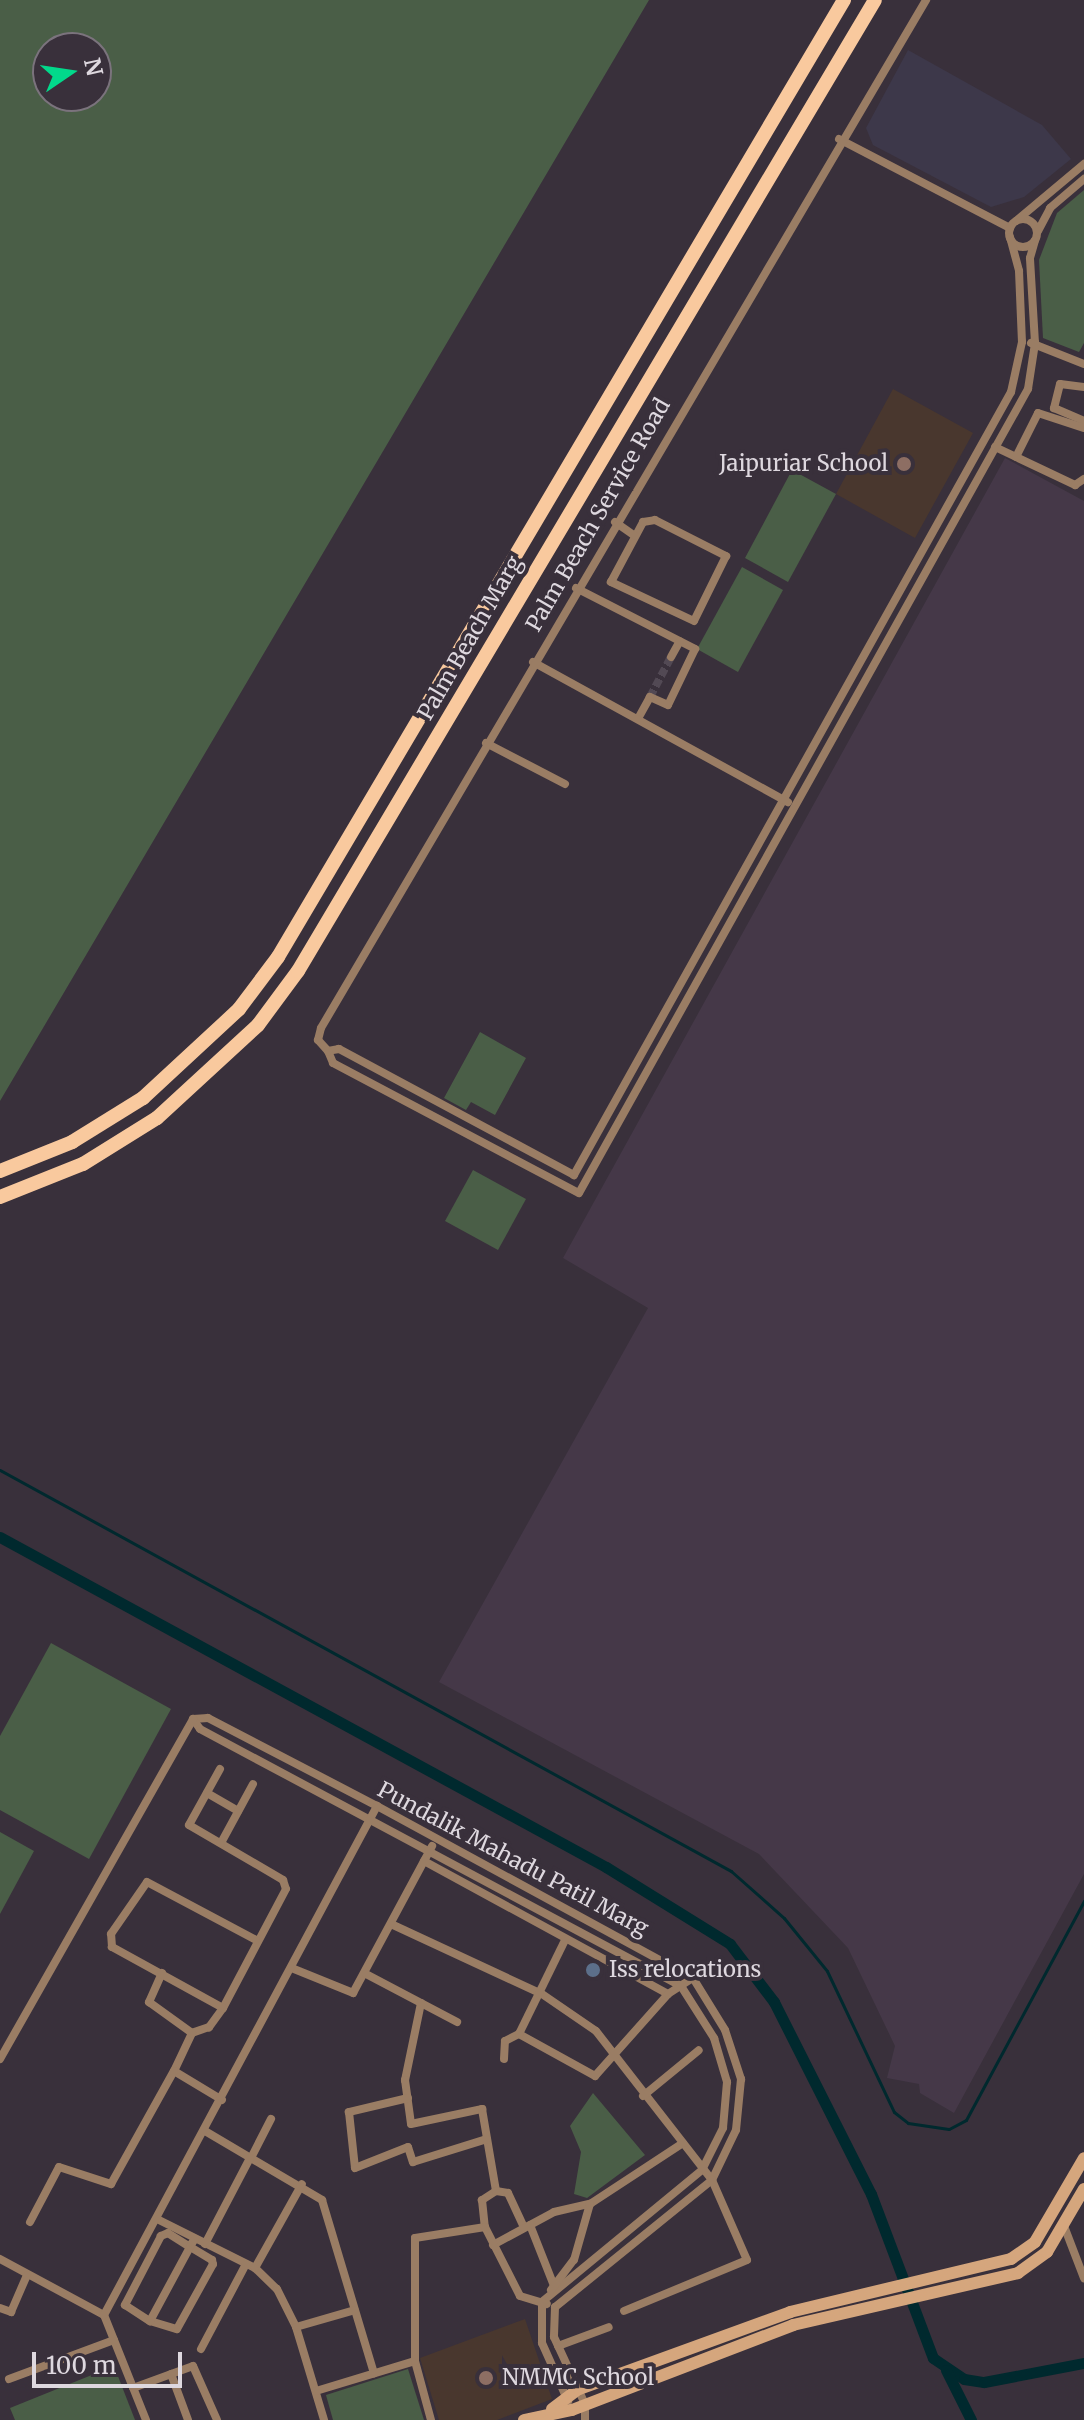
<!DOCTYPE html>
<style>
body{margin:0}
#map{position:relative;width:1084px;height:2420px;overflow:hidden;background:#39303b;font-family:Merriweather,serif}
div>[style]{position:absolute}
[style*='--x']{left:calc(var(--x)*1px);top:calc(var(--y)*1px);width:calc(var(--w)*1px);rotate:calc(var(--a)*1deg)}
.commercial>*{inset:0;background:#3d384a}
.built>*{inset:0;background:#453848}
.education>*{inset:0;background:#49372e}
.green>*{inset:0;background:#4a5e47}
.stream>*{height:3px;margin:-1.5px;padding:0 1.5px;transform-origin:1.5px;border-radius:1.5px;background:#00292e}
.canal>*{height:11px;margin:-5.5px;padding:0 5.5px;transform-origin:5.5px;border-radius:5.5px;background:#00292e}
.street-tunnel>*{height:8px;margin-top:-4px;transform-origin:0;background:repeating-linear-gradient(90deg,#524954 0 8px,transparent 0 12px)}
.street>*{height:8px;margin:-4px;padding:0 4px;transform-origin:4px;border-radius:4px;background:#9a7d64}
.street>.ring{margin:-4px;padding:0;box-sizing:content-box;background:none;border:8px solid #9a7d64;border-radius:50%}
.secondary>*{height:12px;margin:-6px;padding:0 6px;transform-origin:6px;border-radius:6px;background:#d5a67d}
.primary>*{height:14px;margin:-7px;padding:0 7px;transform-origin:7px;border-radius:7px;background:#f9c99e}
.dots>*{width:22px;height:22px;translate:-50% -50%;box-sizing:border-box;border:4px solid #39303b;border-radius:50%}
span{translate:-50% -50%;white-space:nowrap;text-align:center;line-height:1.15;-webkit-text-stroke:8px #39303b;paint-order:stroke}
.poi-label{font-size:22px;color:#ded8df}
.right{translate:-100% -50%;text-align:right}
.left{translate:0 -50%;text-align:left}
.street-label{font-size:22px;color:#ded8df}
.north{position:absolute;left:32px;top:32px;width:80px;height:80px;box-sizing:border-box;background:#39303b;border:2px solid #7b737d;border-radius:50%;rotate:77deg;font-size:22px;font-weight:700;line-height:32px;text-align:center;color:#ded8df}
.north::after{content:'';display:block;margin:auto;width:28px;height:36px;background:#02d98b;clip-path:polygon(50% 0,100% 100%,50% 72%,0 100%)}
.scale{position:absolute;left:32px;top:2352px;width:150px;height:36px;box-sizing:border-box;border:4px solid #ded8df;border-top:0;padding-left:10px;font-size:24px;line-height:28px;white-space:nowrap;color:#ded8df;-webkit-text-stroke:6px #39303b;paint-order:stroke}
</style>
<div id="map">
<div class="commercial">
<div style="clip-path:polygon(908px 50px,1042px 125px,1071px 159px,1024px 197px,991px 207px,873px 145px,866px 128px)"></div>
</div>
<div class="built">
<div style="clip-path:polygon(1005px 458px,1084px 501px,1084px 1874px,954px 2113px,920px 2093px,919px 2084px,887px 2078px,895px 2046px,848px 1948px,759px 1854px,439px 1682px,648px 1308px,563px 1258px)"></div>
</div>
<div class="education">
<div style="clip-path:polygon(893px 389px,973px 433px,915px 538px,836px 494px)"></div>
<div style="clip-path:polygon(525px 2319px,552px 2399px,497px 2420px,439px 2420px,420px 2358px)"></div>
</div>
<div class="green">
<div style="clip-path:polygon(evenodd,0 0,649px 0,0 1101px,0 0,48px 48px,96px 48px,96px 96px,48px 96px,48px 48px)"></div>
<div style="clip-path:polygon(1084px 190px,1084px 343px,1079px 352px,1043px 338px,1039px 260px,1057px 213px)"></div>
<div style="clip-path:polygon(792px 470px,836px 494px,788px 582px,745px 558px)"></div>
<div style="clip-path:polygon(742px 567px,783px 590px,738px 672px,697px 649px)"></div>
<div style="clip-path:polygon(480px 1032px,526px 1058px,495px 1115px,471px 1102px,466px 1110px,444px 1098px)"></div>
<div style="clip-path:polygon(473px 1170px,526px 1199px,498px 1250px,445px 1221px)"></div>
<div style="clip-path:polygon(51px 1643px,171px 1709px,89px 1859px,0 1810px,0 1736px)"></div>
<div style="clip-path:polygon(0 1832px,34px 1851px,0 1914px)"></div>
<div style="clip-path:polygon(593px 2093px,645px 2155px,587px 2198px,574px 2194px,581px 2152px,570px 2126px)"></div>
<div style="clip-path:polygon(114px 2366px,135px 2420px,15px 2420px,10px 2408px)"></div>
<div style="clip-path:polygon(408px 2369px,424px 2420px,333px 2420px,326px 2395px)"></div>
</div>
<div class="stream">
<div style="--x:0;--y:1470;--w:834;--a:28.75"></div>
<div style="--x:731;--y:1871;--w:71;--a:41.6"></div>
<div style="--x:784;--y:1918;--w:68;--a:50.9"></div>
<div style="--x:827;--y:1971;--w:156;--a:64.6"></div>
<div style="--x:894;--y:2112;--w:18;--a:38"></div>
<div style="--x:908;--y:2123;--w:41;--a:8.3"></div>
<div style="--x:949;--y:2129;--w:19;--a:-28"></div>
<div style="--x:966;--y:2120;--w:249;--a:-61.7"></div>
</div>
<div class="canal">
<div style="--x:0;--y:1537;--w:690;--a:28.57"></div>
<div style="--x:606;--y:1867;--w:146;--a:31.8"></div>
<div style="--x:730;--y:1944;--w:73;--a:52.8"></div>
<div style="--x:774;--y:2002;--w:215;--a:63.2"></div>
<div style="--x:871;--y:2194;--w:175;--a:69.3"></div>
<div style="--x:933;--y:2358;--w:37;--a:34"></div>
<div style="--x:964;--y:2379;--w:20;--a:9"></div>
<div style="--x:984;--y:2382;--w:102;--a:-10.8"></div>
<div style="--x:946;--y:2370;--w:56;--a:63.4"></div>
</div>
<div class="street-tunnel">
<div style="--x:650;--y:697;--w:45;--a:-62.3"></div>
</div>
<div class="street">
<div style="--x:839;--y:139;--w:193;--a:27.5"></div>
<div class="ring" style="left:1009px;top:219px;width:20px;height:20px"></div>
<div style="--x:1016;--y:221;--w:89;--a:-40"></div>
<div style="--x:1038;--y:231;--w:26;--a:-62"></div>
<div style="--x:1050;--y:208;--w:45;--a:-40.5"></div>
<div style="--x:1010;--y:237;--w:35;--a:75"></div>
<div style="--x:1019;--y:271;--w:71;--a:87.6"></div>
<div style="--x:1022;--y:342;--w:51;--a:102.4"></div>
<div style="--x:1011;--y:392;--w:897;--a:119.17"></div>
<div style="--x:574;--y:1175;--w:267;--a:-151.8"></div>
<div style="--x:339;--y:1049;--w:11;--a:170"></div>
<div style="--x:328;--y:1051;--w:13;--a:67"></div>
<div style="--x:333;--y:1063;--w:278;--a:27.9"></div>
<div style="--x:579;--y:1193;--w:921;--a:-60.82"></div>
<div style="--x:1028;--y:389;--w:47;--a:-81.3"></div>
<div style="--x:1035;--y:343;--w:85;--a:-93.4"></div>
<div style="--x:1030;--y:258;--w:18;--a:-74"></div>
<div style="--x:1031;--y:343;--w:57;--a:21.6"></div>
<div style="--x:1084;--y:387;--w:24;--a:-173"></div>
<div style="--x:1060;--y:384;--w:25;--a:104"></div>
<div style="--x:1054;--y:408;--w:33;--a:23"></div>
<div style="--x:995;--y:447;--w:89;--a:25.4"></div>
<div style="--x:1075;--y:485;--w:11;--a:-34"></div>
<div style="--x:1016;--y:457;--w:49;--a:-63.4"></div>
<div style="--x:1038;--y:413;--w:48;--a:18.1"></div>
<div style="--x:655;--y:520;--w:80;--a:26.9"></div>
<div style="--x:726;--y:556;--w:72;--a:116.2"></div>
<div style="--x:694;--y:621;--w:92;--a:-154.8"></div>
<div style="--x:611;--y:582;--w:68;--a:-61.9"></div>
<div style="--x:643;--y:522;--w:12;--a:-9"></div>
<div style="--x:615;--y:522;--w:24;--a:35"></div>
<div style="--x:576;--y:588;--w:134;--a:27.1"></div>
<div style="--x:695;--y:649;--w:62;--a:115.7"></div>
<div style="--x:668;--y:705;--w:20;--a:-156"></div>
<div style="--x:650;--y:697;--w:25;--a:119"></div>
<div style="--x:671;--y:657;--w:18;--a:-61"></div>
<div style="--x:533;--y:662;--w:291;--a:28.8"></div>
<div style="--x:486;--y:743;--w:89;--a:27.4"></div>
<div style="--x:328;--y:1051;--w:15;--a:-132"></div>
<div style="--x:318;--y:1040;--w:12;--a:-76"></div>
<div style="--x:321;--y:1028;--w:1193;--a:-59.52"></div>
<div style="--x:193;--y:1719;--w:15;--a:-4"></div>
<div style="--x:208;--y:1718;--w:191;--a:27.5"></div>
<div style="--x:377;--y:1806;--w:360;--a:28.6"></div>
<div style="--x:693;--y:1978;--w:61;--a:58.4"></div>
<div style="--x:725;--y:2030;--w:52;--a:71.9"></div>
<div style="--x:741;--y:2079;--w:51;--a:95.6"></div>
<div style="--x:736;--y:2130;--w:55;--a:115.6"></div>
<div style="--x:712;--y:2180;--w:202;--a:141"></div>
<div style="--x:555;--y:2307;--w:30;--a:92"></div>
<div style="--x:554;--y:2337;--w:74;--a:65.2"></div>
<div style="--x:585;--y:2404;--w:16;--a:90"></div>
<div style="--x:193;--y:1719;--w:12;--a:55"></div>
<div style="--x:200;--y:1729;--w:545;--a:28.12"></div>
<div style="--x:681;--y:1986;--w:62;--a:57.6"></div>
<div style="--x:714;--y:2038;--w:46;--a:73.5"></div>
<div style="--x:727;--y:2082;--w:46;--a:95"></div>
<div style="--x:723;--y:2128;--w:47;--a:116.6"></div>
<div style="--x:702;--y:2170;--w:207;--a:140.5"></div>
<div style="--x:542;--y:2302;--w:41;--a:90"></div>
<div style="--x:542;--y:2343;--w:64;--a:65.9"></div>
<div style="--x:220;--y:1769;--w:64;--a:119"></div>
<div style="--x:189;--y:1825;--w:109;--a:30.3"></div>
<div style="--x:283;--y:1880;--w:9;--a:72"></div>
<div style="--x:286;--y:1889;--w:135;--a:117.9"></div>
<div style="--x:223;--y:2008;--w:24;--a:126"></div>
<div style="--x:209;--y:2027;--w:18;--a:161"></div>
<div style="--x:192;--y:2033;--w:42;--a:115.3"></div>
<div style="--x:174;--y:2071;--w:56;--a:31.1"></div>
<div style="--x:207;--y:1793;--w:36;--a:30"></div>
<div style="--x:221;--y:1843;--w:67;--a:-61.5"></div>
<div style="--x:424;--y:1861;--w:278;--a:28.6"></div>
<div style="--x:391;--y:1924;--w:166;--a:24.9"></div>
<div style="--x:542;--y:1994;--w:65;--a:34.4"></div>
<div style="--x:596;--y:2031;--w:189;--a:52.1"></div>
<div style="--x:712;--y:2180;--w:87;--a:66.4"></div>
<div style="--x:747;--y:2260;--w:133;--a:157.5"></div>
<div style="--x:294;--y:1969;--w:64;--a:22.1"></div>
<div style="--x:353;--y:1993;--w:167;--a:-61.7"></div>
<div style="--x:162;--y:1973;--w:32;--a:114"></div>
<div style="--x:149;--y:2002;--w:53;--a:35.8"></div>
<div style="--x:366;--y:1974;--w:103;--a:27.8"></div>
<div style="--x:421;--y:2003;--w:79;--a:101.7"></div>
<div style="--x:405;--y:2080;--w:44;--a:82.2"></div>
<div style="--x:411;--y:2124;--w:73;--a:-11.9"></div>
<div style="--x:482;--y:2109;--w:83;--a:80.3"></div>
<div style="--x:496;--y:2191;--w:17;--a:147"></div>
<div style="--x:482;--y:2200;--w:27;--a:84"></div>
<div style="--x:223;--y:2008;--w:127;--a:-151.2"></div>
<div style="--x:112;--y:1947;--w:13;--a:-94"></div>
<div style="--x:111;--y:1934;--w:63;--a:-55.3"></div>
<div style="--x:147;--y:1882;--w:123;--a:28"></div>
<div style="--x:519;--y:2034;--w:87;--a:28.9"></div>
<div style="--x:595;--y:2076;--w:110;--a:-48.3"></div>
<div style="--x:668;--y:1994;--w:30;--a:-33"></div>
<div style="--x:0;--y:2059;--w:391;--a:-60.4"></div>
<div style="--x:504;--y:2059;--w:18;--a:-87"></div>
<div style="--x:505;--y:2041;--w:16;--a:-27"></div>
<div style="--x:519;--y:2034;--w:105;--a:-63.9"></div>
<div style="--x:643;--y:2096;--w:72;--a:-39.4"></div>
<div style="--x:408;--y:2098;--w:61;--a:166.7"></div>
<div style="--x:349;--y:2112;--w:56;--a:83.9"></div>
<div style="--x:355;--y:2168;--w:57;--a:-21.6"></div>
<div style="--x:408;--y:2147;--w:16;--a:72"></div>
<div style="--x:413;--y:2162;--w:77;--a:-17.3"></div>
<div style="--x:205;--y:2131;--w:136;--a:30.5"></div>
<div style="--x:322;--y:2200;--w:181;--a:73.3"></div>
<div style="--x:251;--y:2158;--w:44;--a:-62.9"></div>
<div style="--x:496;--y:2191;--w:12;--a:9"></div>
<div style="--x:508;--y:2193;--w:38;--a:65"></div>
<div style="--x:157;--y:2219;--w:110;--a:26.6"></div>
<div style="--x:255;--y:2268;--w:30;--a:44"></div>
<div style="--x:277;--y:2289;--w:42;--a:63.4"></div>
<div style="--x:296;--y:2327;--w:97;--a:73.2"></div>
<div style="--x:30;--y:2222;--w:62;--a:-62.2"></div>
<div style="--x:59;--y:2167;--w:55;--a:18.1"></div>
<div style="--x:111;--y:2184;--w:129;--a:-60.9"></div>
<div style="--x:530;--y:2225;--w:66;--a:68.5"></div>
<div style="--x:1064;--y:2226;--w:56;--a:69"></div>
<div style="--x:205;--y:2244;--w:97;--a:-62.4"></div>
<div style="--x:493;--y:2245;--w:69;--a:-28.4"></div>
<div style="--x:554;--y:2212;--w:37;--a:-13"></div>
<div style="--x:590;--y:2204;--w:111;--a:-33.3"></div>
<div style="--x:0;--y:2259;--w:118;--a:28.3"></div>
<div style="--x:255;--y:2268;--w:96;--a:-60.8"></div>
<div style="--x:551;--y:2290;--w:38;--a:-53"></div>
<div style="--x:574;--y:2260;--w:58;--a:-74.1"></div>
<div style="--x:0;--y:2308;--w:12;--a:20"></div>
<div style="--x:11;--y:2312;--w:40;--a:-66.6"></div>
<div style="--x:150;--y:2321;--w:28;--a:17"></div>
<div style="--x:177;--y:2329;--w:74;--a:-61"></div>
<div style="--x:213;--y:2264;--w:4;--a:-104"></div>
<div style="--x:212;--y:2260;--w:26;--a:-149"></div>
<div style="--x:190;--y:2247;--w:26;--a:-148"></div>
<div style="--x:168;--y:2233;--w:8;--a:157"></div>
<div style="--x:161;--y:2236;--w:78;--a:117.6"></div>
<div style="--x:125;--y:2305;--w:30;--a:33"></div>
<div style="--x:150;--y:2321;--w:84;--a:-61.6"></div>
<div style="--x:190;--y:2247;--w:4;--a:-63"></div>
<div style="--x:192;--y:2243;--w:5;--a:-53"></div>
<div style="--x:296;--y:2327;--w:61;--a:-16.1"></div>
<div style="--x:558;--y:2346;--w:54;--a:-20.4"></div>
<div style="--x:201;--y:2349;--w:96;--a:-62.1"></div>
<div style="--x:171;--y:2374;--w:49;--a:69.7"></div>
<div style="--x:9;--y:2379;--w:112;--a:-20.4"></div>
<div style="--x:133;--y:2388;--w:64;--a:-20.1"></div>
<div style="--x:193;--y:2366;--w:59;--a:66"></div>
<div style="--x:316;--y:2391;--w:103;--a:-16.9"></div>
<div style="--x:146;--y:2420;--w:113;--a:-111.8"></div>
<div style="--x:104;--y:2315;--w:578;--a:-61.79"></div>
<div style="--x:431;--y:2420;--w:61;--a:-105.2"></div>
<div style="--x:415;--y:2361;--w:123;--a:-90"></div>
<div style="--x:415;--y:2238;--w:71;--a:-8.9"></div>
<div style="--x:485;--y:2227;--w:77;--a:63.1"></div>
<div style="--x:520;--y:2296;--w:28;--a:17"></div>
</div>
<div class="secondary">
<div style="--x:552;--y:2409;--w:34;--a:-37"></div>
<div style="--x:579;--y:2389;--w:225;--a:-20"></div>
<div style="--x:790;--y:2312;--w:227;--a:-13.5"></div>
<div style="--x:1011;--y:2259;--w:29;--a:-35"></div>
<div style="--x:1035;--y:2242;--w:97;--a:-59.7"></div>
<div style="--x:524;--y:2420;--w:49;--a:-11.8"></div>
<div style="--x:572;--y:2410;--w:237;--a:-21"></div>
<div style="--x:793;--y:2325;--w:231;--a:-13"></div>
<div style="--x:1018;--y:2273;--w:36;--a:-36"></div>
<div style="--x:1047;--y:2252;--w:73;--a:-59.6"></div>
</div>
<div class="primary">
<div style="--x:0;--y:1171;--w:78;--a:-21.9"></div>
<div style="--x:72;--y:1142;--w:84;--a:-31.8"></div>
<div style="--x:143;--y:1098;--w:131;--a:-42.8"></div>
<div style="--x:239;--y:1009;--w:65;--a:-53.1"></div>
<div style="--x:278;--y:957;--w:1112;--a:-59.4"></div>
<div style="--x:0;--y:1197;--w:89;--a:-21.7"></div>
<div style="--x:83;--y:1164;--w:87;--a:-31.9"></div>
<div style="--x:157;--y:1118;--w:137;--a:-42.6"></div>
<div style="--x:258;--y:1025;--w:67;--a:-53.5"></div>
<div style="--x:298;--y:971;--w:1129;--a:-59.28"></div>
</div>
<div class="dots">
<div style="left:904px;top:464px;background:#8d6e63"></div>
<div style="left:593px;top:1970px;background:#5c6f8a"></div>
<div style="left:486px;top:2378px;background:#8d6e63"></div>
</div>
<div class="poi-label">
<span class="right" style="left:888px;top:464px">Jaipuriar School</span>
<span class="left" style="left:609px;top:1970px">Iss relocations</span>
<span class="left" style="left:502px;top:2378px">NMMC School</span>
</div>
<div class="street-label">
<span style="left:598px;top:515px;rotate:-60deg">Palm Beach Service Road</span>
<span style="left:470px;top:638px;rotate:-60deg">Palm Beach Marg</span>
<span style="left:513px;top:1859px;rotate:28deg">Pundalik Mahadu Patil Marg</span>
</div>
<div class="north">N</div>
<div class="scale">100 m</div>
</div>
